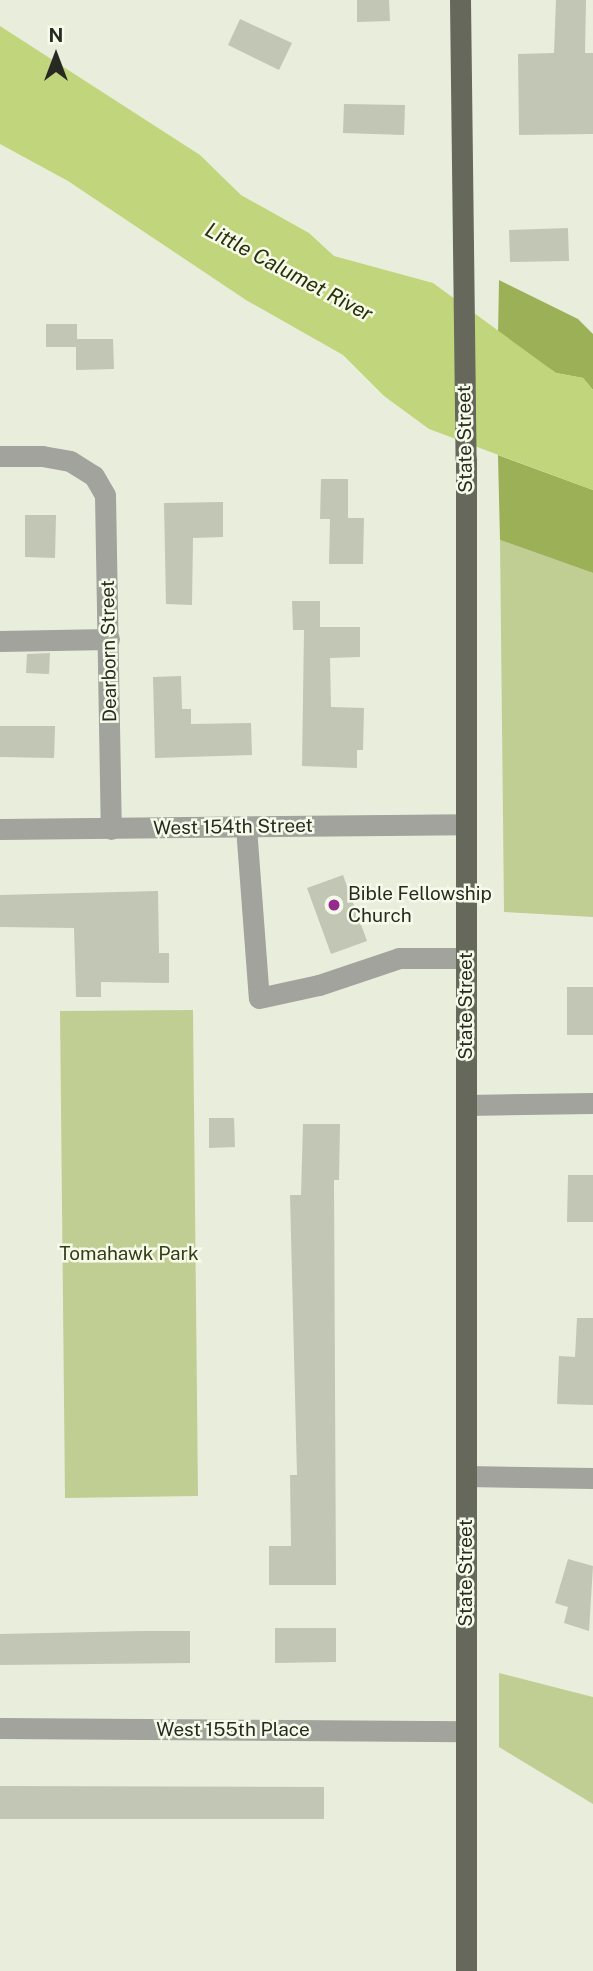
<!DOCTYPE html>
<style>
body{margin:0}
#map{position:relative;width:593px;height:1971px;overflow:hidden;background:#e9eedc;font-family:"Public Sans",sans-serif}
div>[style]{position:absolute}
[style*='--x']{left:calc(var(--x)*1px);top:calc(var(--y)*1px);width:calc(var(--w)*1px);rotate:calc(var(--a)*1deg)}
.green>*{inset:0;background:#c0ce94}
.forest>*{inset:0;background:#9cb057}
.water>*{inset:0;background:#c1d67c}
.building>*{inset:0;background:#c1c6b5}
.minor>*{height:21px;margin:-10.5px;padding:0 10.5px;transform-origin:10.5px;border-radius:10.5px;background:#a1a39c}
.major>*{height:21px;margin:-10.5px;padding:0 10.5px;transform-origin:10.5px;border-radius:10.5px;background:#65685b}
.dots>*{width:19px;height:19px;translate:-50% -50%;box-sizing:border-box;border:4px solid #f6fbe9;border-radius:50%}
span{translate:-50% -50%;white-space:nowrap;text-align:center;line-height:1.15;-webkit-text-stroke:5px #f6fbe9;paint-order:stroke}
.street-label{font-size:19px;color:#272922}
.poi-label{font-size:19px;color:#272922}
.left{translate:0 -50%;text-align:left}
.park-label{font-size:19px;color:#343c17}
.water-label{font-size:21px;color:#29300a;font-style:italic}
.north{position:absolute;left:21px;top:21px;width:70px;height:70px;-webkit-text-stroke:5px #f6fbe9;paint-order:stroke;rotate:0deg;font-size:19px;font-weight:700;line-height:28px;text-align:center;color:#272922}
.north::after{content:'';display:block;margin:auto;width:24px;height:32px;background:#272922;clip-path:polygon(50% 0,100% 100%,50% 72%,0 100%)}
</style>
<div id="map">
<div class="green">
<div style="clip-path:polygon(500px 540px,593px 573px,593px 917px,504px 912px)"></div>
<div style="clip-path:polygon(193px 1010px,198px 1496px,65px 1498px,60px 1011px)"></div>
<div style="clip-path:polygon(499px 1673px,593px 1697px,593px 1804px,499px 1747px)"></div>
</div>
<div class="forest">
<div style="clip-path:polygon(499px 280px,578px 319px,593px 334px,593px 390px,583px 378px,556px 373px,498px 334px)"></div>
<div style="clip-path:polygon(498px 455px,593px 490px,593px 573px,500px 540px)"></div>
</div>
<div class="water">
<div style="clip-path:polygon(0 26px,200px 155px,241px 195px,309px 233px,334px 256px,433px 283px,556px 373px,583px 378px,593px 390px,593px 490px,429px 429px,384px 396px,343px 355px,246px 300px,68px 181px,0 144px)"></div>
</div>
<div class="building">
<div style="clip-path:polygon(357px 0,389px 0,390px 21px,357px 22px)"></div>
<div style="clip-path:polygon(556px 0,586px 0,585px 53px,593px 53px,593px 134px,519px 135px,518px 54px,554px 53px)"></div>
<div style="clip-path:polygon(240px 19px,292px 43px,279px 70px,228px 45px)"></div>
<div style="clip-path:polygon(344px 104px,405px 105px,404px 135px,343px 133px)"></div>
<div style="clip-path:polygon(568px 228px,569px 261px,510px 262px,509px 230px)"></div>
<div style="clip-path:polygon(46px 324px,77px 324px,77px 339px,113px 339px,114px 369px,76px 370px,76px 347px,46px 347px)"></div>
<div style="clip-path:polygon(321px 479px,348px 479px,348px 518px,364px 518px,363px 564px,329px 564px,330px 519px,320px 519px)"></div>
<div style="clip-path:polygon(223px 502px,223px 537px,193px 538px,192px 605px,166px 604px,164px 503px)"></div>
<div style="clip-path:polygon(25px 515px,56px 515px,55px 558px,25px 557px)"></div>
<div style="clip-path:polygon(292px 601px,320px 601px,320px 627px,360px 627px,360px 657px,330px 658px,331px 707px,364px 708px,363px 750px,357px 750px,357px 768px,302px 766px,304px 630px,293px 630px)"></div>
<div style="clip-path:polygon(50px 653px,49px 674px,26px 673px,27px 654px)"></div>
<div style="clip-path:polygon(181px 676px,182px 709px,191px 709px,191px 724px,251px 723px,252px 755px,155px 758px,153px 677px)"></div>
<div style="clip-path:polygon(0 726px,55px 726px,54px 758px,0 757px)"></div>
<div style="clip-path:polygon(343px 875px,367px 941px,331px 954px,307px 888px)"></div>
<div style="clip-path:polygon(158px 891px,159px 953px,169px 953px,169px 983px,101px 982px,101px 997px,76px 997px,74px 928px,0 927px,0 895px)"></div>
<div style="clip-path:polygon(567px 987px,593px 987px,593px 1035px,567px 1035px)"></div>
<div style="clip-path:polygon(209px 1118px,234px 1118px,235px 1147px,209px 1148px)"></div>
<div style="clip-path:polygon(303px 1124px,340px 1124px,339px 1180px,334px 1180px,336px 1585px,269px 1585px,269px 1546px,291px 1546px,290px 1475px,297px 1475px,290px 1195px,301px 1195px)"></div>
<div style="clip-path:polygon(568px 1175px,593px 1175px,593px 1222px,567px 1222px)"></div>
<div style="clip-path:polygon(577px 1318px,593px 1318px,593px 1405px,557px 1404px,559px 1356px,575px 1357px)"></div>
<div style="clip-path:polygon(568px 1559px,593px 1566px,589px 1631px,564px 1623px,568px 1607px,555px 1603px)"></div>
<div style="clip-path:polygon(275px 1628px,336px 1628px,336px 1662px,275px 1663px)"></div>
<div style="clip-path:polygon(141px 1631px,190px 1631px,190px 1663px,0 1665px,0 1634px)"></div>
<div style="clip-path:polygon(0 1786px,324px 1787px,324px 1819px,0 1819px)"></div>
</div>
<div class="minor">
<div style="--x:0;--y:456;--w:42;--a:0"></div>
<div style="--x:42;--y:456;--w:28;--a:10"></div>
<div style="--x:70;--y:461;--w:28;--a:32"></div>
<div style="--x:94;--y:476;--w:22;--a:60"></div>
<div style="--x:105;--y:495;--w:334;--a:89"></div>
<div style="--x:0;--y:641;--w:109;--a:-1.1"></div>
<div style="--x:246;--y:827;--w:171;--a:85.7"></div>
<div style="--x:259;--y:998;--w:61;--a:-12.2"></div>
<div style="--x:319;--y:985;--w:84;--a:-18.6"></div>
<div style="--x:399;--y:958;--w:67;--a:0"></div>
<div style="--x:0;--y:829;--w:465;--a:-0.6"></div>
<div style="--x:466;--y:1105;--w:127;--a:-0.9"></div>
<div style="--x:466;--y:1476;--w:127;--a:0.9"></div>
<div style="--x:0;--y:1728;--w:465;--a:0.4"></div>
</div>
<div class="major">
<div style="--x:460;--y:0;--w:459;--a:89.3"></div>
<div style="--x:466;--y:459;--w:1512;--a:90"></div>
</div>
<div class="dots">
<div style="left:334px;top:905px;background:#942c8f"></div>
</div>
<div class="street-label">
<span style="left:465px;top:439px;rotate:-91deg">State Street</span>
<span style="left:109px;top:651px;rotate:-91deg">Dearborn Street</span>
<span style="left:233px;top:827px;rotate:-1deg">West 154th Street</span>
<span style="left:466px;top:1006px;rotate:-90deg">State Street</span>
<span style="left:466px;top:1573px;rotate:-90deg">State Street</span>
<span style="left:233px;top:1730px">West 155th Place</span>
</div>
<div class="poi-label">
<span class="left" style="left:348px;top:905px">Bible Fellowship<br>Church</span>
</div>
<div class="park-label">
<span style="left:129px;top:1254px">Tomahawk Park</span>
</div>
<div class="water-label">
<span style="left:289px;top:272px;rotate:28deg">Little Calumet River</span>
</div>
<div class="north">N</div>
</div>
